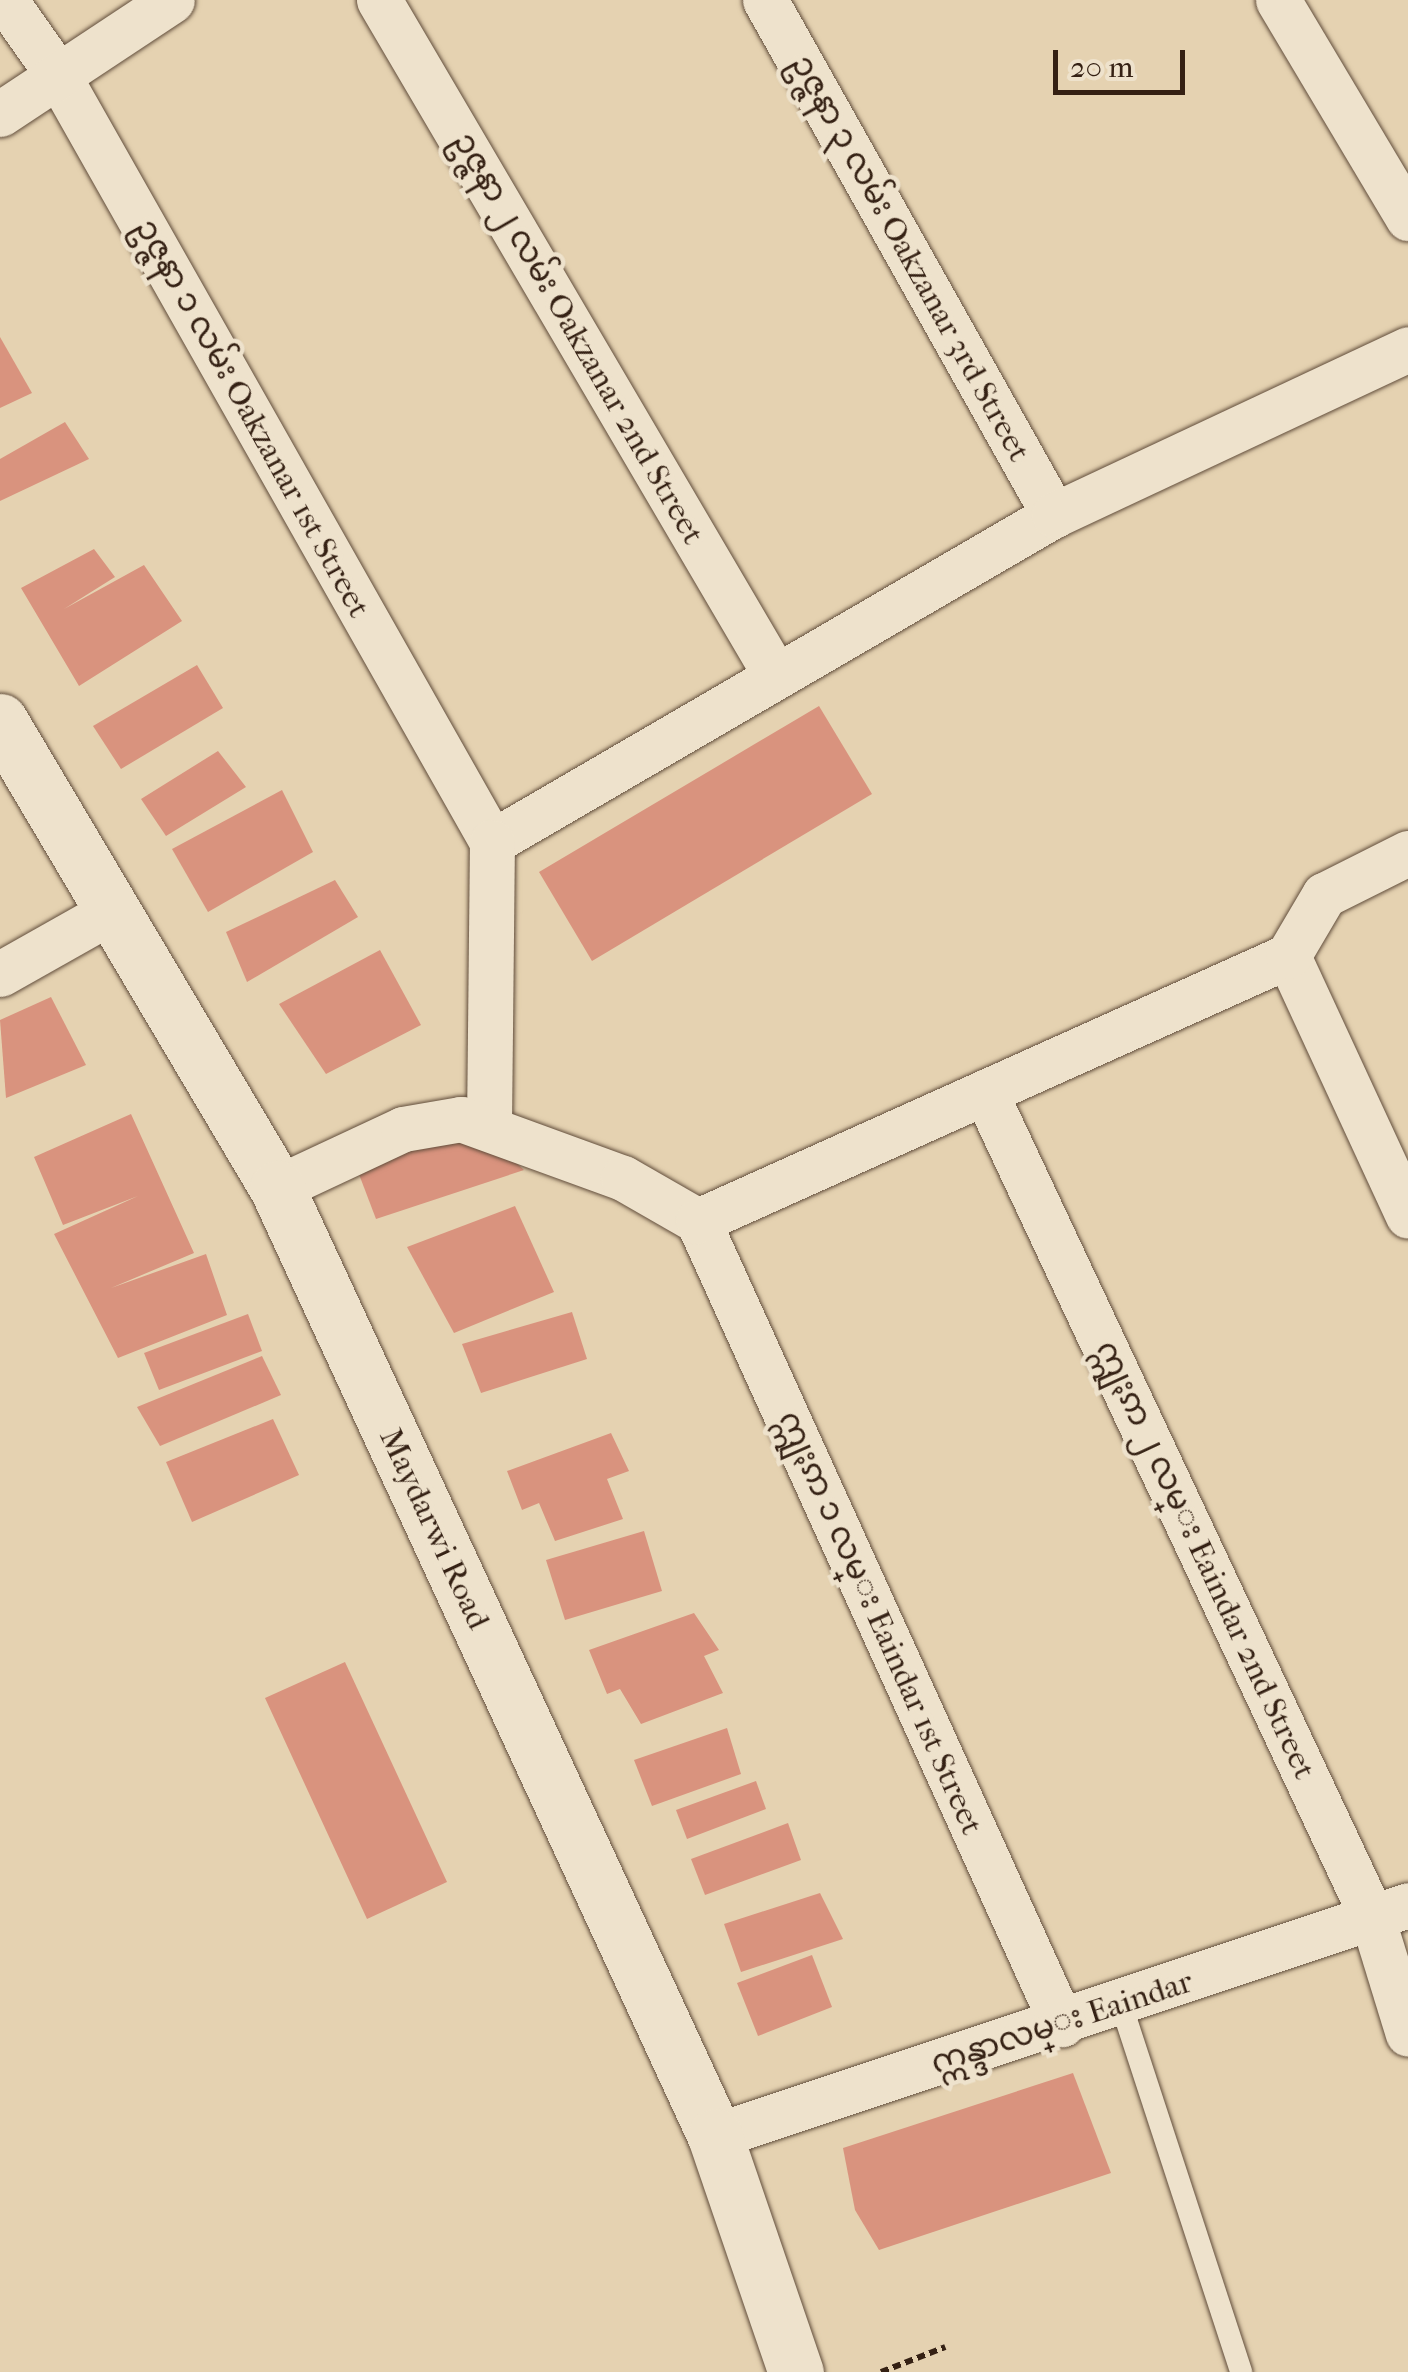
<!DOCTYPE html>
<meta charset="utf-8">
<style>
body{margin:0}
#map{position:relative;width:1408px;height:2372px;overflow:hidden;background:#e5d2b1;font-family:"IM FELL French Canon","Noto Sans Myanmar",serif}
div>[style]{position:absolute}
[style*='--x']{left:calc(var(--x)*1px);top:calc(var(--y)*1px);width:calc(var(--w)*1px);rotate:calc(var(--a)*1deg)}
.building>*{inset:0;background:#d9937e}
.path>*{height:6px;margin-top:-3px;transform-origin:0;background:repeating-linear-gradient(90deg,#352114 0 8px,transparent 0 13px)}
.roads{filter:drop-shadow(0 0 2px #614d3b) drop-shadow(0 0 2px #614d3b)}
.lane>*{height:22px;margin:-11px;padding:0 11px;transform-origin:11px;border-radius:11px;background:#eee2cc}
.street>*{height:45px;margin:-22.5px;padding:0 22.5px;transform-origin:22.5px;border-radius:22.5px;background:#eee2cc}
.secondary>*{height:55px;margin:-27.5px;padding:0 27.5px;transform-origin:27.5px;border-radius:27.5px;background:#eee2cc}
span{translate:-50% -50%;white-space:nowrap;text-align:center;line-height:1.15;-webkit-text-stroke:9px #eee2cc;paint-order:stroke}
.street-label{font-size:32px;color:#352114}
.scale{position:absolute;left:1053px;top:50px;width:132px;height:45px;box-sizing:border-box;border:5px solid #352114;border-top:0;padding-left:12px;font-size:30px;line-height:35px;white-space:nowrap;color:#352114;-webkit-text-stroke:8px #eee2cc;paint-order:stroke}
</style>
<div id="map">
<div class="building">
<div style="clip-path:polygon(0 337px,32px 393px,0 408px)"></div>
<div style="clip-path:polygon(65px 422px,89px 459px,0 501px,0 459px)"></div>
<div style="clip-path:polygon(94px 549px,115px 577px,64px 609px,144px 565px,182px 621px,79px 686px,21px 588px)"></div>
<div style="clip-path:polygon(197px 665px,223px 708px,121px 769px,93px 726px)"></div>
<div style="clip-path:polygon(819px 706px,872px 794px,592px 961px,539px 872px)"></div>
<div style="clip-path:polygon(218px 751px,246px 787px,166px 836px,141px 799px)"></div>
<div style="clip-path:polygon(282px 790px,313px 852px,208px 912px,172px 849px)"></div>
<div style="clip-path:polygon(335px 880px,358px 917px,247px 982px,226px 932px)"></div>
<div style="clip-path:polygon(380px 950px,421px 1025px,326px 1074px,279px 1004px)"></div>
<div style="clip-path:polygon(51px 997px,86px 1065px,6px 1098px,0 1020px)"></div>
<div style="clip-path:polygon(131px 1114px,194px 1253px,111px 1288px,206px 1254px,227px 1315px,118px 1358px,54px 1234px,138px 1196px,63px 1225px,34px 1157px)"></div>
<div style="clip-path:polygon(474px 1123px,524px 1170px,376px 1219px,357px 1169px)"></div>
<div style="clip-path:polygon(515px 1206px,554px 1292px,454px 1333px,407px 1247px)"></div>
<div style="clip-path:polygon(572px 1312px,587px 1359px,481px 1393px,462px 1344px)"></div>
<div style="clip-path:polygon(248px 1314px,262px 1351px,159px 1390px,144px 1353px)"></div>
<div style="clip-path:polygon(262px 1356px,281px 1395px,160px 1446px,137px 1407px)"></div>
<div style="clip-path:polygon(273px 1419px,299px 1475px,192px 1522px,166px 1462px)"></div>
<div style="clip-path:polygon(611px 1433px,629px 1471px,607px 1479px,623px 1519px,555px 1541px,539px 1503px,522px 1510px,507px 1471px)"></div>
<div style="clip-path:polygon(644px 1531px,662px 1591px,565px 1620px,546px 1560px)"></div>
<div style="clip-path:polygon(694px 1613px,719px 1650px,704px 1656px,723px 1693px,641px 1724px,620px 1689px,607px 1694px,589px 1650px)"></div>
<div style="clip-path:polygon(345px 1662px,447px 1882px,367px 1919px,265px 1698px)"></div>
<div style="clip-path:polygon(727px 1728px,741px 1774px,652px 1806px,634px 1760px)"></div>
<div style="clip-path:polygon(756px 1781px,766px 1809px,687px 1839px,676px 1810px)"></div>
<div style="clip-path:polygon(788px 1823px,801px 1860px,705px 1895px,691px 1859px)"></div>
<div style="clip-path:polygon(820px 1893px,843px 1939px,741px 1972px,724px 1924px)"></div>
<div style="clip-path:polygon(812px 1955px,832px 2007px,758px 2036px,737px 1983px)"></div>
<div style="clip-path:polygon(1073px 2073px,1111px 2173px,879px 2250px,855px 2210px,843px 2148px)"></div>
</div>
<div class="path">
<div style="--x:881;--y:2372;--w:69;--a:-21.3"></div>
</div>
<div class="roads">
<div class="lane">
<div style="--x:1121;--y:2004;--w:387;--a:71.9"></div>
</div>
<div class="street">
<div style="--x:5;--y:0;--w:92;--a:54.8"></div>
<div style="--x:58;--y:75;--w:881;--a:60.5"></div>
<div style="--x:379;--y:0;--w:784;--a:59.58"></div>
<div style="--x:765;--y:0;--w:591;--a:60.7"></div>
<div style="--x:1278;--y:0;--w:254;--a:59.2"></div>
<div style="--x:0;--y:114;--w:206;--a:-33.5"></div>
<div style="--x:492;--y:842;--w:650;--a:-30.19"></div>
<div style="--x:1054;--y:515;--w:391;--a:-25.1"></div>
<div style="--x:1288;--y:956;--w:286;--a:65.2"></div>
<div style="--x:0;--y:974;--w:129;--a:-29.4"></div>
<div style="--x:985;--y:1092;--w:911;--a:64.87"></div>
<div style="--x:1372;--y:1917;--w:122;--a:72.9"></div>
<div style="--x:489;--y:1126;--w:284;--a:-89.4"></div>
<div style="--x:277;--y:1188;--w:139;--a:-25.1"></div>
<div style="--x:403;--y:1129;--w:59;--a:-9.8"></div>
<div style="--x:461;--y:1119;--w:172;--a:20"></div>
<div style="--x:623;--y:1178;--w:86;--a:29.8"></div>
<div style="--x:698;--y:1221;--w:882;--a:65.62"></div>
<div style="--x:698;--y:1221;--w:647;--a:-24.19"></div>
<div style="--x:1288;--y:956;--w:71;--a:-59.5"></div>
<div style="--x:1324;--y:895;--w:94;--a:-26.6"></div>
<div style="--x:715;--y:2136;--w:730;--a:-18.43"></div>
</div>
<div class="secondary">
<div style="--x:0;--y:721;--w:543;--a:59.33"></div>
<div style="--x:277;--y:1188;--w:1044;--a:65.2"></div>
<div style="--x:715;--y:2136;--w:250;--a:71.1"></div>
</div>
</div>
<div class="street-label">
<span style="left:910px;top:258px;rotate:61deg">ဥဇ္ဇနာ ၃ လမ်း Oakzanar 3rd Street</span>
<span style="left:578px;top:338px;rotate:60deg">ဥဇ္ဇနာ ၂ လမ်း Oakzanar 2nd Street</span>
<span style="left:252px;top:418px;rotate:61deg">ဥဇ္ဇနာ ၁ လမ်း Oakzanar 1st Street</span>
<span style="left:434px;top:1529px;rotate:65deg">Maydarwi Road</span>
<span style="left:1205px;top:1560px;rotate:65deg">ဣျႏၵာ ၂ လမ္း Eaindar 2nd Street</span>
<span style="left:880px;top:1623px;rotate:66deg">ဣျႏၵာ ၁ လမ္း Eaindar 1st Street</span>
<span style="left:1062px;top:2023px;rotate:-18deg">ဣန္ဒာလမ္း Eaindar</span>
</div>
<div class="scale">20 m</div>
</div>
